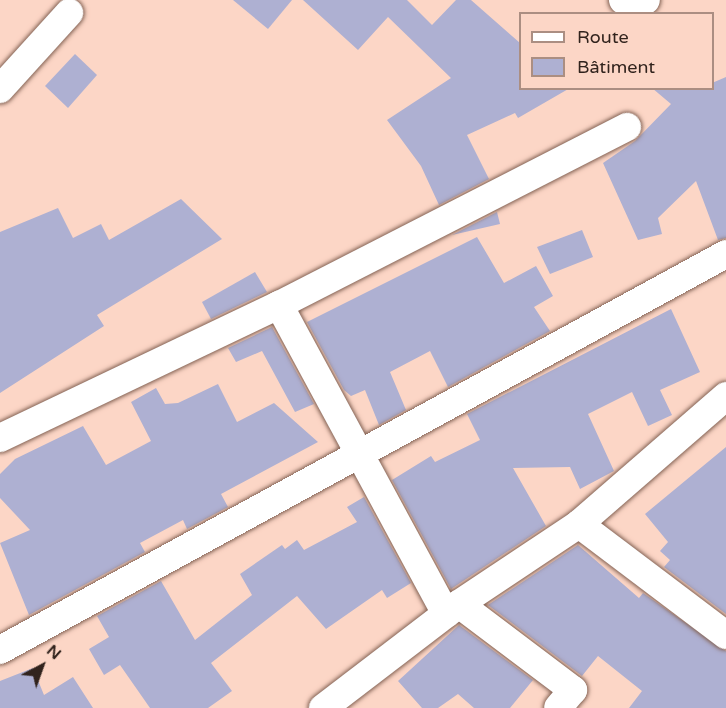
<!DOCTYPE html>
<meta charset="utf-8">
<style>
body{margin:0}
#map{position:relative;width:726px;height:708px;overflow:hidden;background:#fcd6c6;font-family:"Varela Round",sans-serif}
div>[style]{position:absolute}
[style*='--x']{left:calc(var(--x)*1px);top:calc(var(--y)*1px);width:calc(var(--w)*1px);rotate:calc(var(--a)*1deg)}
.building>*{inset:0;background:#aeb0d2}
.roads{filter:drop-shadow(0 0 2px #836254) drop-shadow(0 0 2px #836254)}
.street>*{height:28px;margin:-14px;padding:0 14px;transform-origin:14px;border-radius:14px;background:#fff}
span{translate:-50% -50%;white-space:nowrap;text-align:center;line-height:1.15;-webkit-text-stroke:6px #fcd6c6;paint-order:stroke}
.legend{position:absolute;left:519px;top:12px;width:195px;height:78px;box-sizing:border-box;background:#fcd6c6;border:2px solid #ab8e82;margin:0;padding:8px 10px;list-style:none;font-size:18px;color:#31231d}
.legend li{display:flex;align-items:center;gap:12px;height:30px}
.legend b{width:30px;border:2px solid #ab8e82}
.north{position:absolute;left:12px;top:636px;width:60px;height:60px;-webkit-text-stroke:4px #fcd6c6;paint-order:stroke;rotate:41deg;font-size:16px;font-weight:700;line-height:24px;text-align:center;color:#31231d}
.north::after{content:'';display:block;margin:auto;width:21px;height:27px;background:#31231d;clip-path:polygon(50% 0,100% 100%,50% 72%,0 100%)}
</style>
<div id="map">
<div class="building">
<div style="clip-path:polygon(233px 0,292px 0,268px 29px)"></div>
<div style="clip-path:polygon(303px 0,407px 0,432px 25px,456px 0,471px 0,520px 43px,520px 88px,570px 88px,518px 118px,515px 113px,467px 135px,489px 179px,439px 205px,421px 166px,387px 120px,451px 78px,388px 17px,358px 50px)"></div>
<div style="clip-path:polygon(75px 54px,97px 75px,68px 108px,45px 86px)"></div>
<div style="clip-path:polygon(726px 77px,726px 238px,718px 240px,696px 181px,658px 218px,662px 234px,638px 240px,603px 163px,635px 141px,671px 104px,652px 88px,712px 88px,712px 83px)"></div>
<div style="clip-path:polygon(181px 199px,222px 239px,97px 315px,104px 326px,0 393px,0 232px,58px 208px,73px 238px,101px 224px,109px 240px)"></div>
<div style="clip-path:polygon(497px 212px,500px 224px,452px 235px)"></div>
<div style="clip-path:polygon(582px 230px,593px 257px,550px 274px,537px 247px)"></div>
<div style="clip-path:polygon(477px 237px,504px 283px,536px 266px,553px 296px,534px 307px,550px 331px,448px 387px,430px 351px,390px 372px,406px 410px,379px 425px,365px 390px,351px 396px,344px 390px,307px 322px)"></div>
<div style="clip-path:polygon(255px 272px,267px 292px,211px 319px,202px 302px)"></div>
<div style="clip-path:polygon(671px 309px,700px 372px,660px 390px,672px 415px,648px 426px,632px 392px,588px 414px,614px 471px,580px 489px,570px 467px,513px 468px,546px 526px,451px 589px,392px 480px,431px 456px,435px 462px,480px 440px,467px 414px)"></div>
<div style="clip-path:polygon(272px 327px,314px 404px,295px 412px,262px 351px,236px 362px,228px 348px)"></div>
<div style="clip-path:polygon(218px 384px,237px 422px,274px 403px,318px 442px,221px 494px,228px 507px,187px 529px,183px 520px,140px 543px,145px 552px,29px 615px,0 543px,30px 530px,0 498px,0 474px,15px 459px,83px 426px,106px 465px,151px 441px,131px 402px,156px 388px,165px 404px,178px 403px)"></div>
<div style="clip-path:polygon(726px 447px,726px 614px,664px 567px,670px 560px,660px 551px,668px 542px,645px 514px)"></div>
<div style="clip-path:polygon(364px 497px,411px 583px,387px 598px,382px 590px,326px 629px,297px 596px,211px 663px,232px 691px,208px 708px,150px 708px,120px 665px,104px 675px,89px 649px,109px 637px,97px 616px,161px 581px,195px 640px,252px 595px,240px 574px,282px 545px,285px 549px,297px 540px,304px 550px,357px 522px,347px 507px)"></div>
<div style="clip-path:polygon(578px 545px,639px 598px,643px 593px,726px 651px,726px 708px,629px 708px,642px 691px,598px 656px,582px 676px,488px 605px)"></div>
<div style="clip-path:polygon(459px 625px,533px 680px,510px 708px,474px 708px,458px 694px,438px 708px,422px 708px,398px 681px)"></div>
<div style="clip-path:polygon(33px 668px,44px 695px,73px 677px,93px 708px,0 708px,0 681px)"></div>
</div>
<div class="roads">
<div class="street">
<div style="--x:623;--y:0;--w:17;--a:13"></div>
<div style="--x:640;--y:4;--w:7;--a:-34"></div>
<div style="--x:0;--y:89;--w:103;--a:-47.8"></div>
<div style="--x:279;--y:305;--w:351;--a:61.6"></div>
<div style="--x:0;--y:438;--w:309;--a:-25.5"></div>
<div style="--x:279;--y:305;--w:391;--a:-27.1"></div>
<div style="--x:579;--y:524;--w:184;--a:37.1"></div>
<div style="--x:459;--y:604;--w:143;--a:37"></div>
<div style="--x:573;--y:690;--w:23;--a:130"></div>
<div style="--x:0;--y:650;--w:827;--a:-28.61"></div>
<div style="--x:323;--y:708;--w:171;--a:-37.4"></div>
<div style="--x:459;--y:604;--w:144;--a:-33.7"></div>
<div style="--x:579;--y:524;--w:195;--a:-41"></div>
</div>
</div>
<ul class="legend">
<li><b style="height:8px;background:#fff"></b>Route</li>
<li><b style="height:16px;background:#aeb0d2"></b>Bâtiment</li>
</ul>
<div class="north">N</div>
</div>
